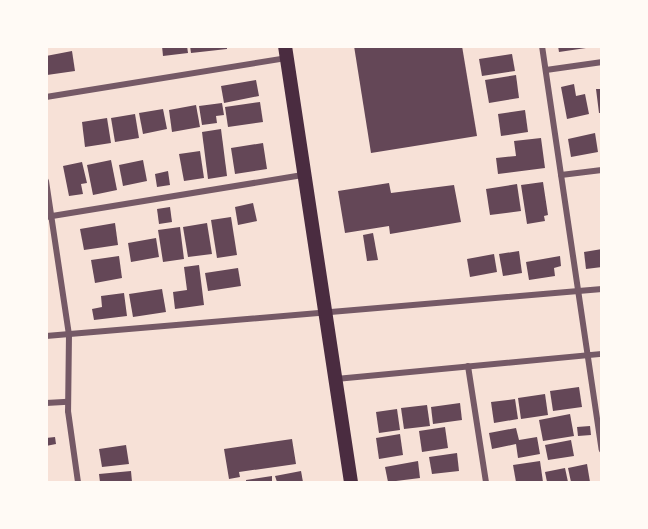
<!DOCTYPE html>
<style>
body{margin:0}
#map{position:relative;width:648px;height:529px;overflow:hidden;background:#f7e1d7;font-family:Barlow,sans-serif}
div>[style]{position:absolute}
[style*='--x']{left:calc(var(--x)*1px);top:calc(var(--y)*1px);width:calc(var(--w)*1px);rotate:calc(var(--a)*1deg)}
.building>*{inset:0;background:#644757}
.minor>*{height:6px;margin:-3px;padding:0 3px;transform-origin:3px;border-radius:3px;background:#755966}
.primary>*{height:14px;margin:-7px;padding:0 7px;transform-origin:7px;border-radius:7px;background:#4a2c40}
span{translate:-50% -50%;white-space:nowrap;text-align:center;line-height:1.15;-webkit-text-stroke:4.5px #fffaf5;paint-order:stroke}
.frame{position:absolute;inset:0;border:48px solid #fffaf5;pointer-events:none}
</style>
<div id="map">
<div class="building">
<div style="clip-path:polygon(162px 46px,187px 46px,188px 53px,163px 56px)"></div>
<div style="clip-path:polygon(190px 46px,227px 46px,227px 49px,191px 53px)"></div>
<div style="clip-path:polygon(354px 46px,462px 46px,477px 136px,371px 153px)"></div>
<div style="clip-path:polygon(558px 46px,586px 46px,586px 48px,559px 52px)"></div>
<div style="clip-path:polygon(72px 51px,75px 71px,47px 75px,46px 56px)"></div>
<div style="clip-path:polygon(512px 54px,515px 71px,482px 76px,479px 59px)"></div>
<div style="clip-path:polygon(516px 75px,519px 98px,489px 103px,485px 80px)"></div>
<div style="clip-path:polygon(256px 80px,259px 96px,224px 103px,221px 86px)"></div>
<div style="clip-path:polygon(574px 84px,576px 96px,585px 94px,589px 114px,567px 119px,561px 87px)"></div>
<div style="clip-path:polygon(596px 89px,602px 89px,602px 113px,599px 113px)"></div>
<div style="clip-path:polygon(260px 102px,263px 122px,228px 127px,225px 107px)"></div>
<div style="clip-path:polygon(222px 103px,224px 115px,216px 116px,217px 123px,202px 125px,199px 106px)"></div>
<div style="clip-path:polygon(196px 105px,200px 127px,172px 132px,169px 110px)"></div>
<div style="clip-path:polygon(163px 109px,167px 129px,143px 134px,139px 113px)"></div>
<div style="clip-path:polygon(525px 110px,528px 132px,501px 136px,498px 114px)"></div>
<div style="clip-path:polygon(135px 114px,139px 138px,115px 142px,111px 118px)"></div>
<div style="clip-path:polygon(107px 118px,111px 143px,85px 147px,82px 122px)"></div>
<div style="clip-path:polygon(221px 129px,227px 176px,208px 179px,202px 132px)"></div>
<div style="clip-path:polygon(595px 133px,598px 152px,571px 157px,568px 139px)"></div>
<div style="clip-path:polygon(541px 138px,545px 168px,498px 174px,496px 158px,516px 156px,514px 141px)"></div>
<div style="clip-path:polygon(263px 143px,267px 169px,235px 174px,231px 148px)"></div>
<div style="clip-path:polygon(200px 151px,204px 178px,184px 181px,179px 154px)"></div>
<div style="clip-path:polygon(111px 160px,117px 190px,93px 195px,87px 165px)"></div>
<div style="clip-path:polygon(143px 160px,147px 181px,123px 186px,119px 165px)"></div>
<div style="clip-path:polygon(82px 162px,87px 183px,81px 184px,83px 194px,69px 196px,63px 166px)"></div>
<div style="clip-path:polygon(168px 171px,170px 185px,157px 187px,155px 174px)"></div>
<div style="clip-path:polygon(543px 182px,548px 215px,544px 216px,545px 221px,527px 224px,521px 185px)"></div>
<div style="clip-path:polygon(389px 183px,391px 193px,454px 185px,461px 222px,390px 234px,389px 226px,345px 233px,338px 191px)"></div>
<div style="clip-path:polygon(517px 184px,521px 211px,490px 215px,486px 189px)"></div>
<div style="clip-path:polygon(253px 203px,257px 221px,238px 225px,235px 207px)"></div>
<div style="clip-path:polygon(170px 207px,172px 222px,159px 224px,157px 209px)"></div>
<div style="clip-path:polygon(231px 217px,237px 255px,217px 258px,211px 220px)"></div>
<div style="clip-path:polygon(115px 223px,118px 245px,84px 250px,80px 229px)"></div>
<div style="clip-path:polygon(207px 223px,212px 254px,188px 257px,183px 227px)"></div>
<div style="clip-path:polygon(180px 227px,184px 259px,163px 262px,158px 230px)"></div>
<div style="clip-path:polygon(373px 233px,378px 260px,367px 261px,363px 235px)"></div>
<div style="clip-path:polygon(156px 238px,159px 257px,131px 262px,128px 243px)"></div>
<div style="clip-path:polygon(602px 249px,602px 267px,586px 269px,584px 252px)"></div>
<div style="clip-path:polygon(519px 251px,522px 273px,503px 276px,499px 254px)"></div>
<div style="clip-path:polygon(494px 254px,497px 272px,470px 277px,467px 259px)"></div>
<div style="clip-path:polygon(119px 256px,122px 278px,95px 283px,91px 260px)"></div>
<div style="clip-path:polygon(560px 256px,561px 266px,554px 268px,555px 276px,529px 280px,526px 262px)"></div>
<div style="clip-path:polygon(199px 265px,204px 305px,175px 309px,173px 292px,187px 290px,184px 267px)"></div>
<div style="clip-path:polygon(238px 268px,241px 286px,208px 291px,205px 273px)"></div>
<div style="clip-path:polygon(162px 289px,166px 312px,133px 317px,129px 294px)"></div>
<div style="clip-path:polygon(124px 293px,127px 316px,94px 320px,92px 309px,102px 307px,101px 296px)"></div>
<div style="clip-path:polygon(579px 387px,582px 407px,553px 411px,550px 391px)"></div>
<div style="clip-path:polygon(545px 394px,548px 415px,521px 419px,518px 398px)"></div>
<div style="clip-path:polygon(515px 399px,518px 419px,494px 423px,491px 402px)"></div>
<div style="clip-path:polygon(460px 403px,462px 420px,433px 424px,431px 407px)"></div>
<div style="clip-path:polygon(427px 405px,430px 426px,404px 429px,401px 408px)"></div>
<div style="clip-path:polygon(397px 409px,400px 430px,379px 433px,376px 412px)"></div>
<div style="clip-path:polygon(570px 414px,574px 436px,543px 441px,539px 420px)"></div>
<div style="clip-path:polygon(590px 426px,591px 435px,578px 436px,577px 427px)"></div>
<div style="clip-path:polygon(445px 427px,448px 448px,422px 452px,419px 431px)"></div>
<div style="clip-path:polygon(516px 428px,519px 440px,537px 437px,540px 454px,518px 458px,516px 444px,492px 449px,489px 433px)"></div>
<div style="clip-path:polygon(400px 434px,403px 455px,379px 459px,376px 438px)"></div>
<div style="clip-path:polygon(55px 437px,56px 444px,46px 446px,46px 438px)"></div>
<div style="clip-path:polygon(292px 439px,296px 464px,239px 472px,240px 477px,229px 479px,224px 449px)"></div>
<div style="clip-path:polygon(571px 440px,574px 456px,548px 460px,545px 445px)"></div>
<div style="clip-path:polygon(126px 445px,129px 464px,102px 467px,99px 449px)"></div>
<div style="clip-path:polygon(457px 453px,459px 471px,432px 474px,429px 457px)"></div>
<div style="clip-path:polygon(418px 461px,420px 478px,388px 482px,385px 467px)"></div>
<div style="clip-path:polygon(540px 461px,543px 482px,516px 482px,513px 465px)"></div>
<div style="clip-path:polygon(587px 464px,590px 482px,571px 482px,568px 468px)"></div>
<div style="clip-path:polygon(565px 468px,568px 482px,547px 482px,545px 472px)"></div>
<div style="clip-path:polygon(131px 471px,132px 482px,100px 482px,99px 474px)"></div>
<div style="clip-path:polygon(301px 471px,303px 482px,277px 482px,275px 476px)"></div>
<div style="clip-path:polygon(272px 476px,272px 482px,246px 482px,246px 480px)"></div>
</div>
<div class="minor">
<div style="--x:542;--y:46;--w:408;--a:81.6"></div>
<div style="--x:546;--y:70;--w:57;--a:-8.1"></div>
<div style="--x:46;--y:97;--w:243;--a:-9.2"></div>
<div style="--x:561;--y:175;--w:41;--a:-7"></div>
<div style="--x:46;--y:181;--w:155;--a:81.5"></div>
<div style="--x:69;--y:334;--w:77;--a:90.7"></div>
<div style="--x:68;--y:411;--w:72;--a:82"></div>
<div style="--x:46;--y:217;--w:260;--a:-9.3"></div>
<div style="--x:46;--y:336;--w:558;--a:-4.83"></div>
<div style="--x:468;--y:366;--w:117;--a:81.2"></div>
<div style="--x:336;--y:379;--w:267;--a:-5.4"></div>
<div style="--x:46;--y:403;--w:22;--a:-3"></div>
</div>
<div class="primary">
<div style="--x:285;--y:46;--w:441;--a:81.4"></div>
</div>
<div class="frame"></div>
</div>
